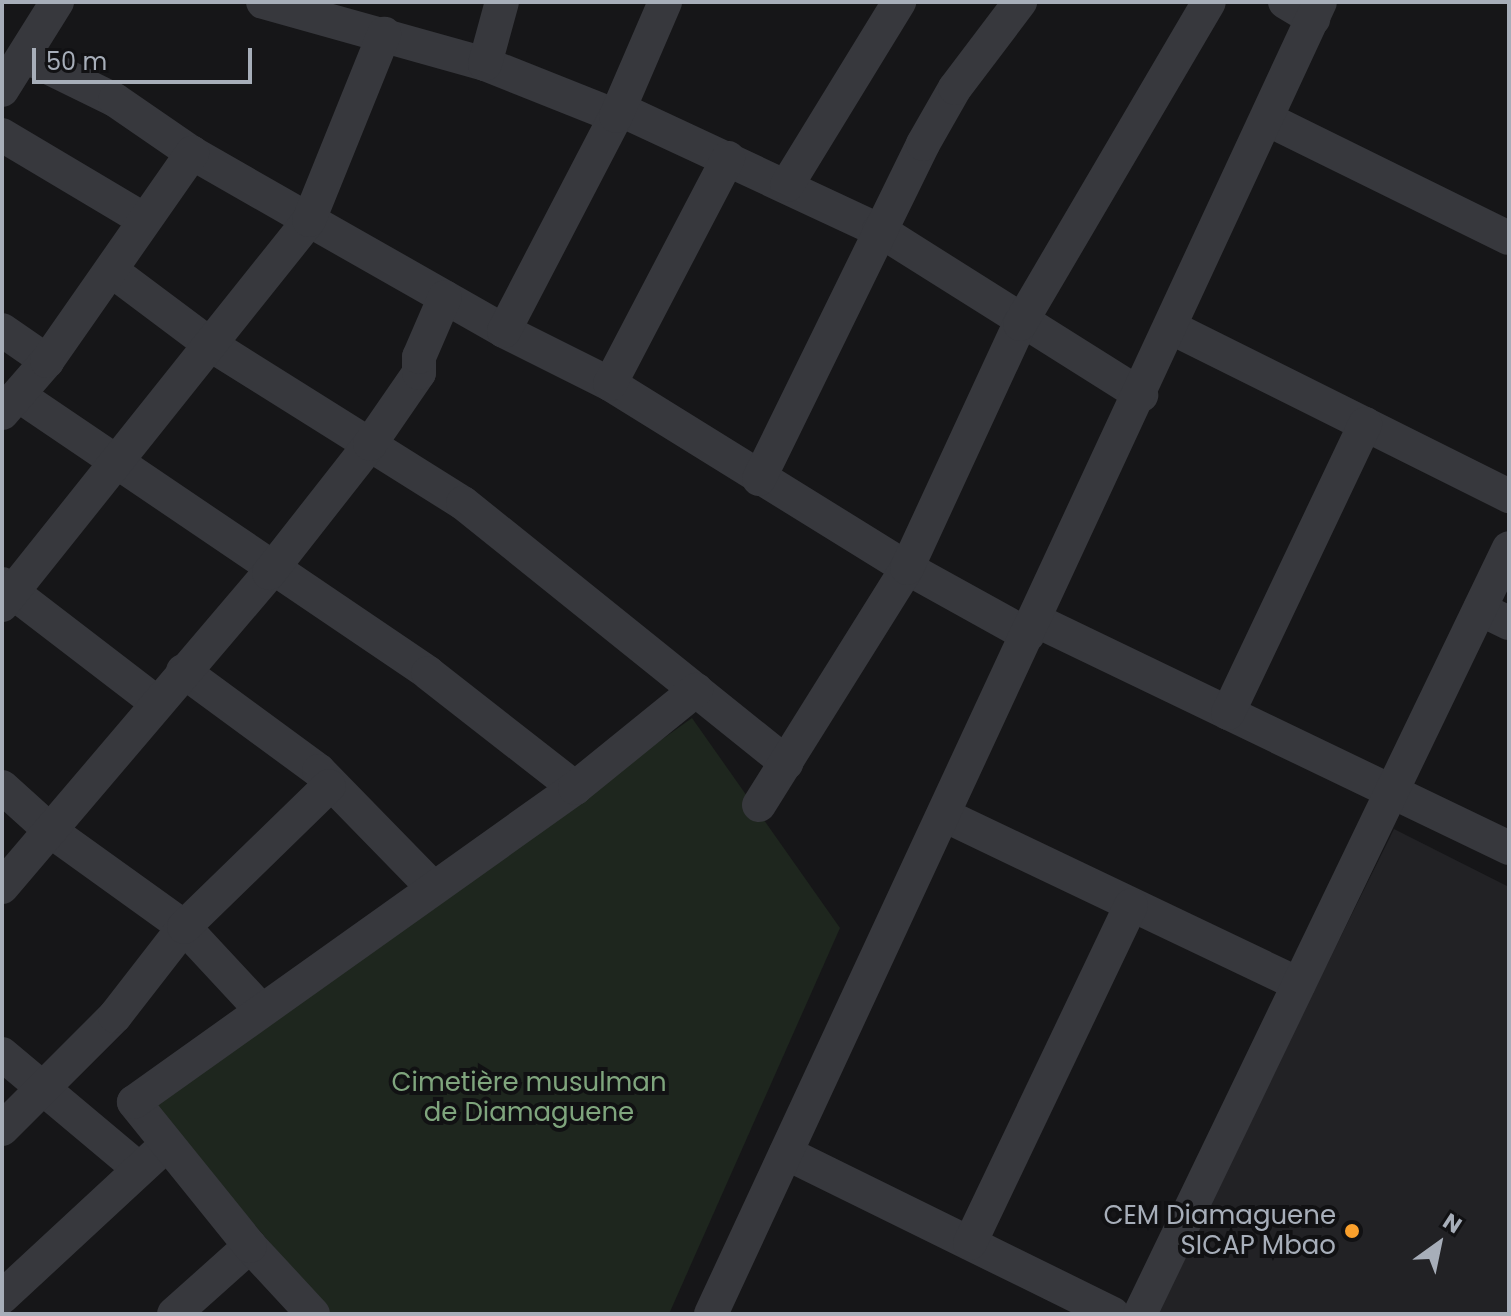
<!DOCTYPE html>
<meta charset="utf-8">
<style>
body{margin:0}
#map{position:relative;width:1511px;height:1316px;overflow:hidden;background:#161618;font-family:Poppins,sans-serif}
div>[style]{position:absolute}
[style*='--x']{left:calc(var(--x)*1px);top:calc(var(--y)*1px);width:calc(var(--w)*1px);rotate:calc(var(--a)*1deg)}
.built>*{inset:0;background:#222225}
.green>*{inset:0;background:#1e261e}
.minor>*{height:34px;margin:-17px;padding:0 17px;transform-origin:17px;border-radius:17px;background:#37383d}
.dots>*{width:22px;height:22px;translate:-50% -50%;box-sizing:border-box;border:4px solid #111113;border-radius:50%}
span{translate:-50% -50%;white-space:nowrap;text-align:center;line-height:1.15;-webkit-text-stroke:8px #111113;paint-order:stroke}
.park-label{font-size:26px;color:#7fa57d}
.poi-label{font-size:26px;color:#a7aeb9}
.right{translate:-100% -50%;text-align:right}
.frame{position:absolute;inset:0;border:4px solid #a7aeb9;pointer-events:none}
.north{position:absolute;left:1399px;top:1204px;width:80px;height:80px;-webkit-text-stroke:6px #111113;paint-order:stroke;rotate:33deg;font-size:22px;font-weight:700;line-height:32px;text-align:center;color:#a7aeb9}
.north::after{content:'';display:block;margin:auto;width:28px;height:36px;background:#a7aeb9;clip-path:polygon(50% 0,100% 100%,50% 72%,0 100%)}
.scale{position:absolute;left:32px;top:48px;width:220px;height:36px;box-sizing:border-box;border:4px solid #a7aeb9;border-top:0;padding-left:10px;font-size:24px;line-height:28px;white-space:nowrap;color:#a7aeb9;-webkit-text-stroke:6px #111113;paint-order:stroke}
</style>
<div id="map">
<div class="built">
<div style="clip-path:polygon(1394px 829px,1509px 887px,1509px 1314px,1164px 1314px,1156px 1310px)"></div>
</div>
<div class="green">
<div style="clip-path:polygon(692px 718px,840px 928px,669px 1314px,331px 1314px,150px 1103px)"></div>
</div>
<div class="minor">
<div style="--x:263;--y:2;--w:230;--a:15.6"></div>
<div style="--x:485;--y:64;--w:141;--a:21.7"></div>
<div style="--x:1285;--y:2;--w:33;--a:31"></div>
<div style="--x:25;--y:56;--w:100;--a:26.1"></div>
<div style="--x:115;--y:100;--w:93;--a:34.5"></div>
<div style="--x:192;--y:153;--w:135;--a:29.8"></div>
<div style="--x:309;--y:220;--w:224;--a:29.6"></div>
<div style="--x:504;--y:331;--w:119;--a:26.6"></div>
<div style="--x:610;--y:384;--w:349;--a:31.8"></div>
<div style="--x:907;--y:568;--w:138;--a:29"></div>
<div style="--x:485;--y:64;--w:64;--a:-74.7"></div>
<div style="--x:2;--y:90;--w:104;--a:-58"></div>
<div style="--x:619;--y:109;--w:287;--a:25"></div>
<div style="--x:879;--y:230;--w:310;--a:32.2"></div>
<div style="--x:1269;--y:120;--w:267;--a:26.2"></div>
<div style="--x:2;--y:135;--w:164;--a:30.8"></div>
<div style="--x:787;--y:185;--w:215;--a:-58.5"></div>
<div style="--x:112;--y:271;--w:124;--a:36.8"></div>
<div style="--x:211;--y:345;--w:297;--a:32.1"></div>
<div style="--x:463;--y:503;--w:415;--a:38.8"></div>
<div style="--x:1172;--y:328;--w:377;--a:26.5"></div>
<div style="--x:2;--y:330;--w:55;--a:34.6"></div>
<div style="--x:504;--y:331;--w:242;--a:-62.5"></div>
<div style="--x:616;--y:116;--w:124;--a:-66.7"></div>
<div style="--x:610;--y:384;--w:255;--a:-62.4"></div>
<div style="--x:18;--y:395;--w:495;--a:34.1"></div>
<div style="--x:428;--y:673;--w:187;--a:38"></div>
<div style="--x:2;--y:413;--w:69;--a:-49.1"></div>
<div style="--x:47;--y:361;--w:254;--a:-55.1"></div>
<div style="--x:759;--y:479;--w:373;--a:-63.9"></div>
<div style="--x:923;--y:144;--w:64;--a:-60.3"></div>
<div style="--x:955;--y:88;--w:108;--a:-52.9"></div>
<div style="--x:2;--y:584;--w:195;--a:37.5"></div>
<div style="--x:2;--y:605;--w:492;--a:-51.4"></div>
<div style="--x:309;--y:220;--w:201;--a:-68"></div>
<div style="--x:1480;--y:609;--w:32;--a:26"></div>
<div style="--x:1035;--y:620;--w:526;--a:25.69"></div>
<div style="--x:183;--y:671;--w:169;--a:36.3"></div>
<div style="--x:319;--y:771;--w:163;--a:45.7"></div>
<div style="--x:1228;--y:713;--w:320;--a:-64.6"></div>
<div style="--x:2;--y:787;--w:67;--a:42"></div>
<div style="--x:52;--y:832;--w:163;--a:35.7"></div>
<div style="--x:184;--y:927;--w:113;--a:47.1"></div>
<div style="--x:759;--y:805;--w:279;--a:-58"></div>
<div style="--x:907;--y:568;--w:269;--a:-65.2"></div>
<div style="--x:1020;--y:324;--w:373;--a:-59.6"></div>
<div style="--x:944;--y:815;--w:393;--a:25.5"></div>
<div style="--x:2;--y:887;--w:412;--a:-49.6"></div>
<div style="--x:269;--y:573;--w:164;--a:-51.9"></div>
<div style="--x:370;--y:444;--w:86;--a:-55.4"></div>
<div style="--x:419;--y:373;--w:16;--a:-90"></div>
<div style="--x:419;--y:357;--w:65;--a:-66.6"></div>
<div style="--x:2;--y:1054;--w:177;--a:40"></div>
<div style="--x:2;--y:1129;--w:160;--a:-45"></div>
<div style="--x:115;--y:1016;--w:113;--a:-52.2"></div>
<div style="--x:184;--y:927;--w:202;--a:-44.2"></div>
<div style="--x:786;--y:1153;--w:364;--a:26.2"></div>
<div style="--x:970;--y:1243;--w:374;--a:-64.5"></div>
<div style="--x:2;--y:1297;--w:224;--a:-42.8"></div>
<div style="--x:174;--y:1314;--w:102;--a:-41.8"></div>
<div style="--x:313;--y:1314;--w:93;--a:-132.8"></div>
<div style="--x:250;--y:1246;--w:185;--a:-128.9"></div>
<div style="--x:134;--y:1102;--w:541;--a:-35.45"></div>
<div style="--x:575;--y:788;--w:156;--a:-39"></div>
<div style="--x:711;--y:1314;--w:1446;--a:-65.1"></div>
<div style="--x:1140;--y:1314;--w:850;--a:-64.28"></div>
</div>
<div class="dots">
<div style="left:1352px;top:1231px;background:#faa02c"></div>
</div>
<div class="park-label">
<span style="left:529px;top:1098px">Cimetière musulman<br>de Diamaguene</span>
</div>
<div class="poi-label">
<span class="right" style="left:1336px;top:1231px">CEM Diamaguene<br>SICAP Mbao</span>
</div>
<div class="frame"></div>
<div class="north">N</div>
<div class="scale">50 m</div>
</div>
